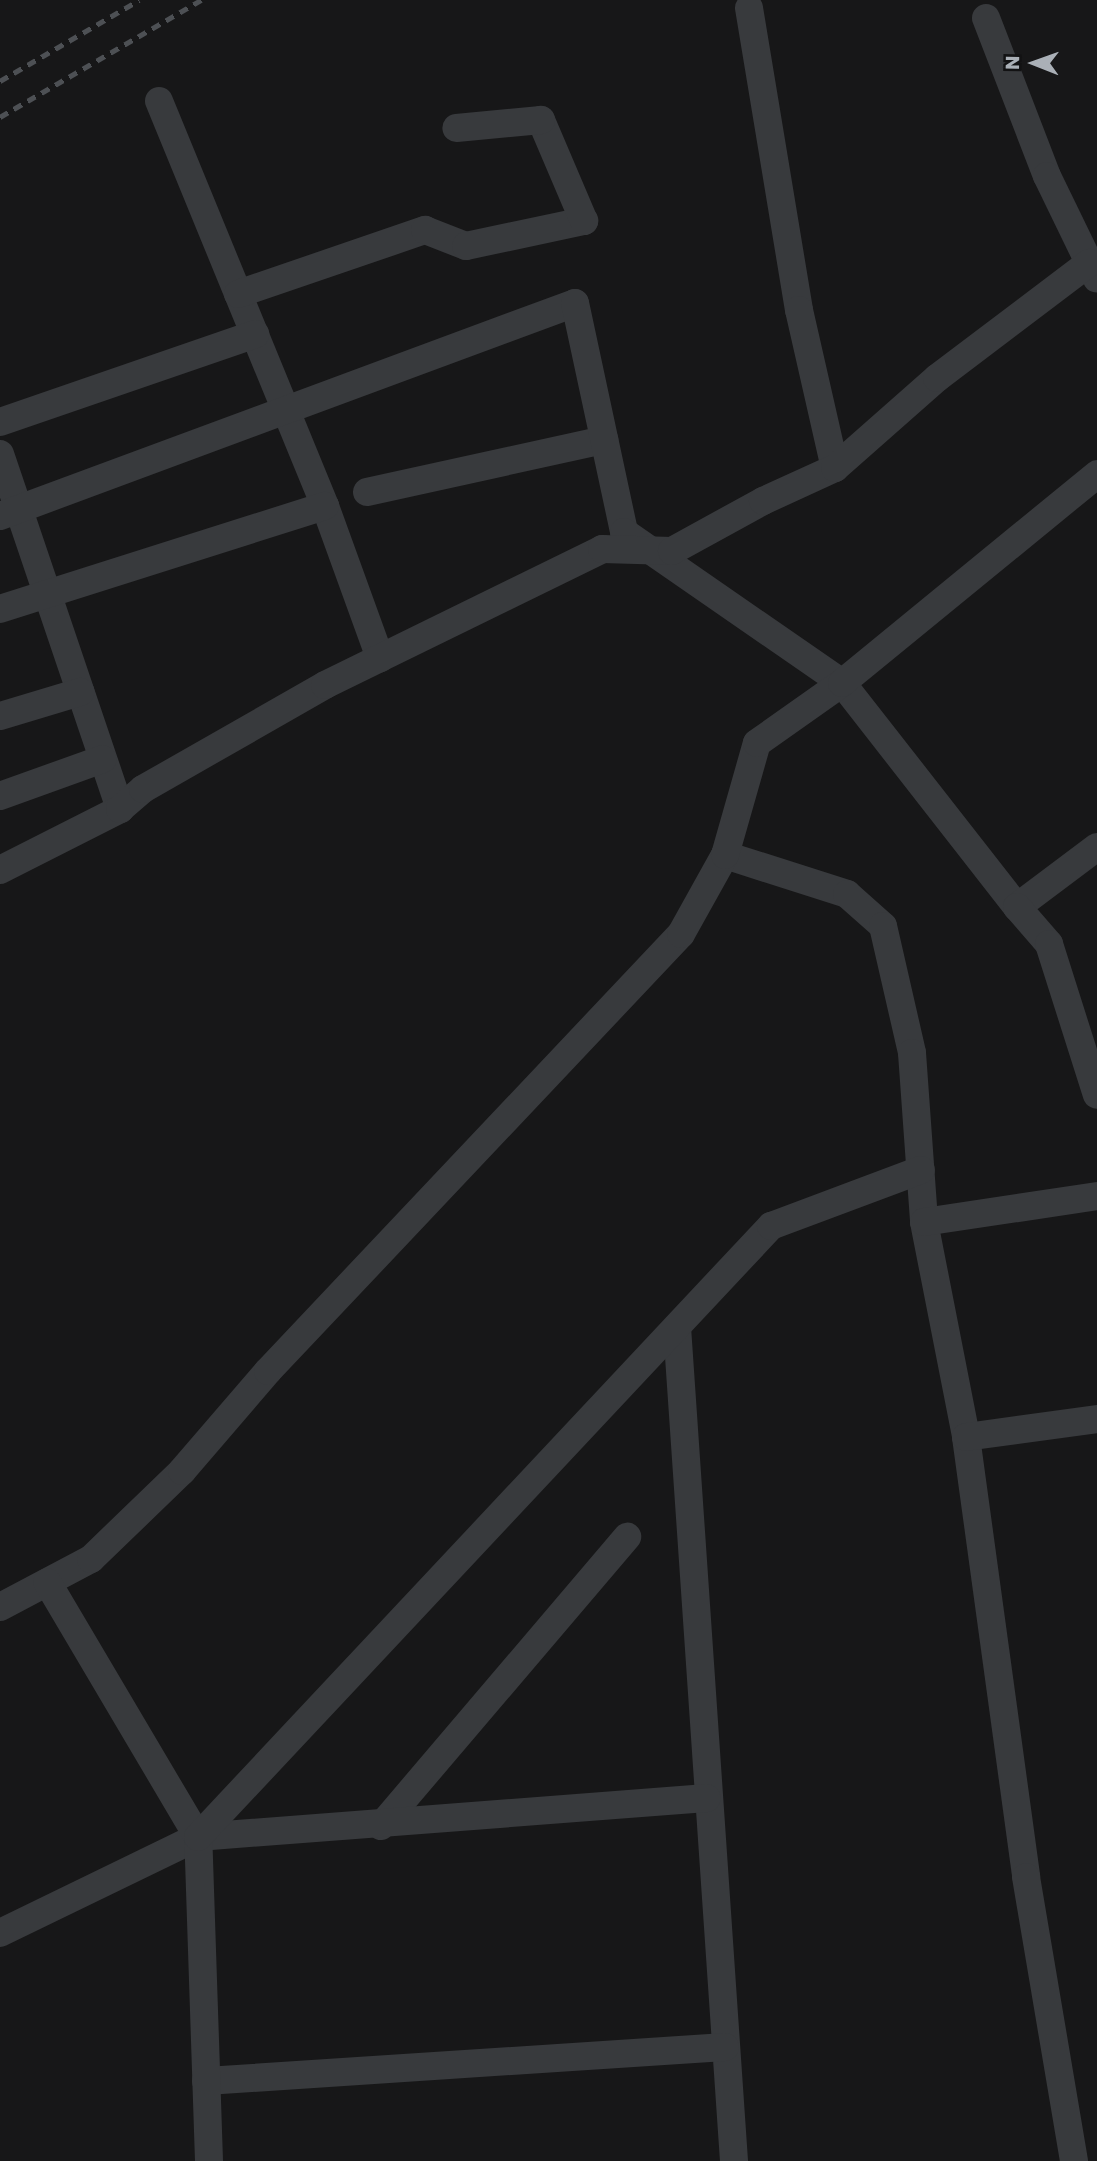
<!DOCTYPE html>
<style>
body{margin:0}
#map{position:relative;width:1097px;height:2161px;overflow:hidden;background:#171718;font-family:Poppins,sans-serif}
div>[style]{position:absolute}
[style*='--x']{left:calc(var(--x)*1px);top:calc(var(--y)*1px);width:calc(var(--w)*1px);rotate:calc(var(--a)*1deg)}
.minor>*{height:28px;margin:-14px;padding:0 14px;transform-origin:14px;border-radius:14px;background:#383a3d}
.rail>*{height:5px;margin-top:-2.5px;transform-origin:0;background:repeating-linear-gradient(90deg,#4d5054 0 9px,transparent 0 16px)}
span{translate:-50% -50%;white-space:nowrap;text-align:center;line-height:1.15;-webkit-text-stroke:5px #121213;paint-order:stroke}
.north{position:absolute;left:999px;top:28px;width:70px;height:70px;-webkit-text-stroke:5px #121213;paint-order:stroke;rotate:271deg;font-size:19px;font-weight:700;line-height:28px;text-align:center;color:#aab0b7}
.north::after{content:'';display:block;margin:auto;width:24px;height:32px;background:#aab0b7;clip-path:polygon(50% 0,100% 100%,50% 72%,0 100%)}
</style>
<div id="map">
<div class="minor">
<div style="--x:749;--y:8;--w:306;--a:80.6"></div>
<div style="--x:799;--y:310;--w:162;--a:77.2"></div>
<div style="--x:986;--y:18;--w:169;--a:68.9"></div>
<div style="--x:1047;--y:176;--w:114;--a:64.1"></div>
<div style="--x:159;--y:101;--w:438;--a:67.7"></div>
<div style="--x:325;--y:506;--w:162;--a:70.1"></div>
<div style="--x:238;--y:294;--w:198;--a:-18.9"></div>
<div style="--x:425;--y:230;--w:44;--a:21.3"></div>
<div style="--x:466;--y:246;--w:121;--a:-12"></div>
<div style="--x:584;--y:221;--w:110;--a:-113.1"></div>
<div style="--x:541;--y:120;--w:85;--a:174.6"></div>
<div style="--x:0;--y:422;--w:270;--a:-19"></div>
<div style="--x:0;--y:454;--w:375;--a:71.3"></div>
<div style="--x:367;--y:492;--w:243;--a:-12.4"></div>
<div style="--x:0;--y:516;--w:613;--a:-20.33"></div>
<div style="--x:575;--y:303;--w:234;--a:77.9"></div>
<div style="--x:624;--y:532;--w:265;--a:34.7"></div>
<div style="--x:842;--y:683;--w:284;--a:52"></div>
<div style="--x:1017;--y:907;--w:100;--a:-36.9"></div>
<div style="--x:0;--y:609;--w:341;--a:-17.6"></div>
<div style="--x:0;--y:716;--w:84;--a:-16.7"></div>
<div style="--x:0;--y:796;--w:109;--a:-19.8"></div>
<div style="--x:725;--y:855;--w:128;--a:17.7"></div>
<div style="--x:847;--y:894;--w:48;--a:41.6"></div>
<div style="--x:883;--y:926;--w:130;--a:77.1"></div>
<div style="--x:912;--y:1053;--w:169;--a:85.9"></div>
<div style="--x:924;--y:1222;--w:219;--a:78.9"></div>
<div style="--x:966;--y:1437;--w:444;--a:82.2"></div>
<div style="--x:1026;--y:1877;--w:288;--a:80.4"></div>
<div style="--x:0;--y:870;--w:135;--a:-26.9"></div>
<div style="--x:120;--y:809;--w:30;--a:-41"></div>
<div style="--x:143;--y:789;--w:210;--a:-29.7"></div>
<div style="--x:325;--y:685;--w:309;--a:-26.1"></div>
<div style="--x:602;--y:549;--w:70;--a:1.6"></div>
<div style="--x:672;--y:551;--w:104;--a:-28.8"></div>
<div style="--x:763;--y:501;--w:79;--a:-24.6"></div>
<div style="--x:835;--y:468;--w:136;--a:-41.4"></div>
<div style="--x:937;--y:378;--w:191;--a:-37.1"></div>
<div style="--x:1017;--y:907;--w:49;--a:49.1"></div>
<div style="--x:1049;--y:944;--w:158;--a:72.4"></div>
<div style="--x:924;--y:1222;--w:175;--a:-8.5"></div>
<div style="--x:677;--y:1327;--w:836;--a:86.09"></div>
<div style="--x:966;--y:1437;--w:132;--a:-7.8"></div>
<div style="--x:0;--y:1607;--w:103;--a:-27.8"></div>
<div style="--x:91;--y:1559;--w:127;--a:-44"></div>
<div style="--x:182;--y:1471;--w:132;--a:-49.3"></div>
<div style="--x:268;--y:1371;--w:601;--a:-46.62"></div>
<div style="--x:681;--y:934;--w:90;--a:-60.9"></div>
<div style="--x:725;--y:855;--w:116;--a:-74.1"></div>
<div style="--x:757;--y:743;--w:104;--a:-35.2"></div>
<div style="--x:842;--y:683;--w:330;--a:-39.3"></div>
<div style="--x:381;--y:1826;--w:380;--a:-49.6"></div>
<div style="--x:198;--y:1837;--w:510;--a:-4.38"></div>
<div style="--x:0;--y:1933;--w:220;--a:-25.9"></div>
<div style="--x:198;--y:1837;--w:296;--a:-120.6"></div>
<div style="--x:206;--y:2081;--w:520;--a:-3.75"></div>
<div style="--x:209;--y:2161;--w:324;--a:-91.9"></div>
<div style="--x:198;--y:1837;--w:838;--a:-46.84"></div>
<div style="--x:771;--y:1226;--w:160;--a:-20.5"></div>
</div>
<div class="rail">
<div style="--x:0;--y:81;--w:161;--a:-30.2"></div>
<div style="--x:0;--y:117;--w:233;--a:-30.2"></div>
</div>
<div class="north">N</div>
</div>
